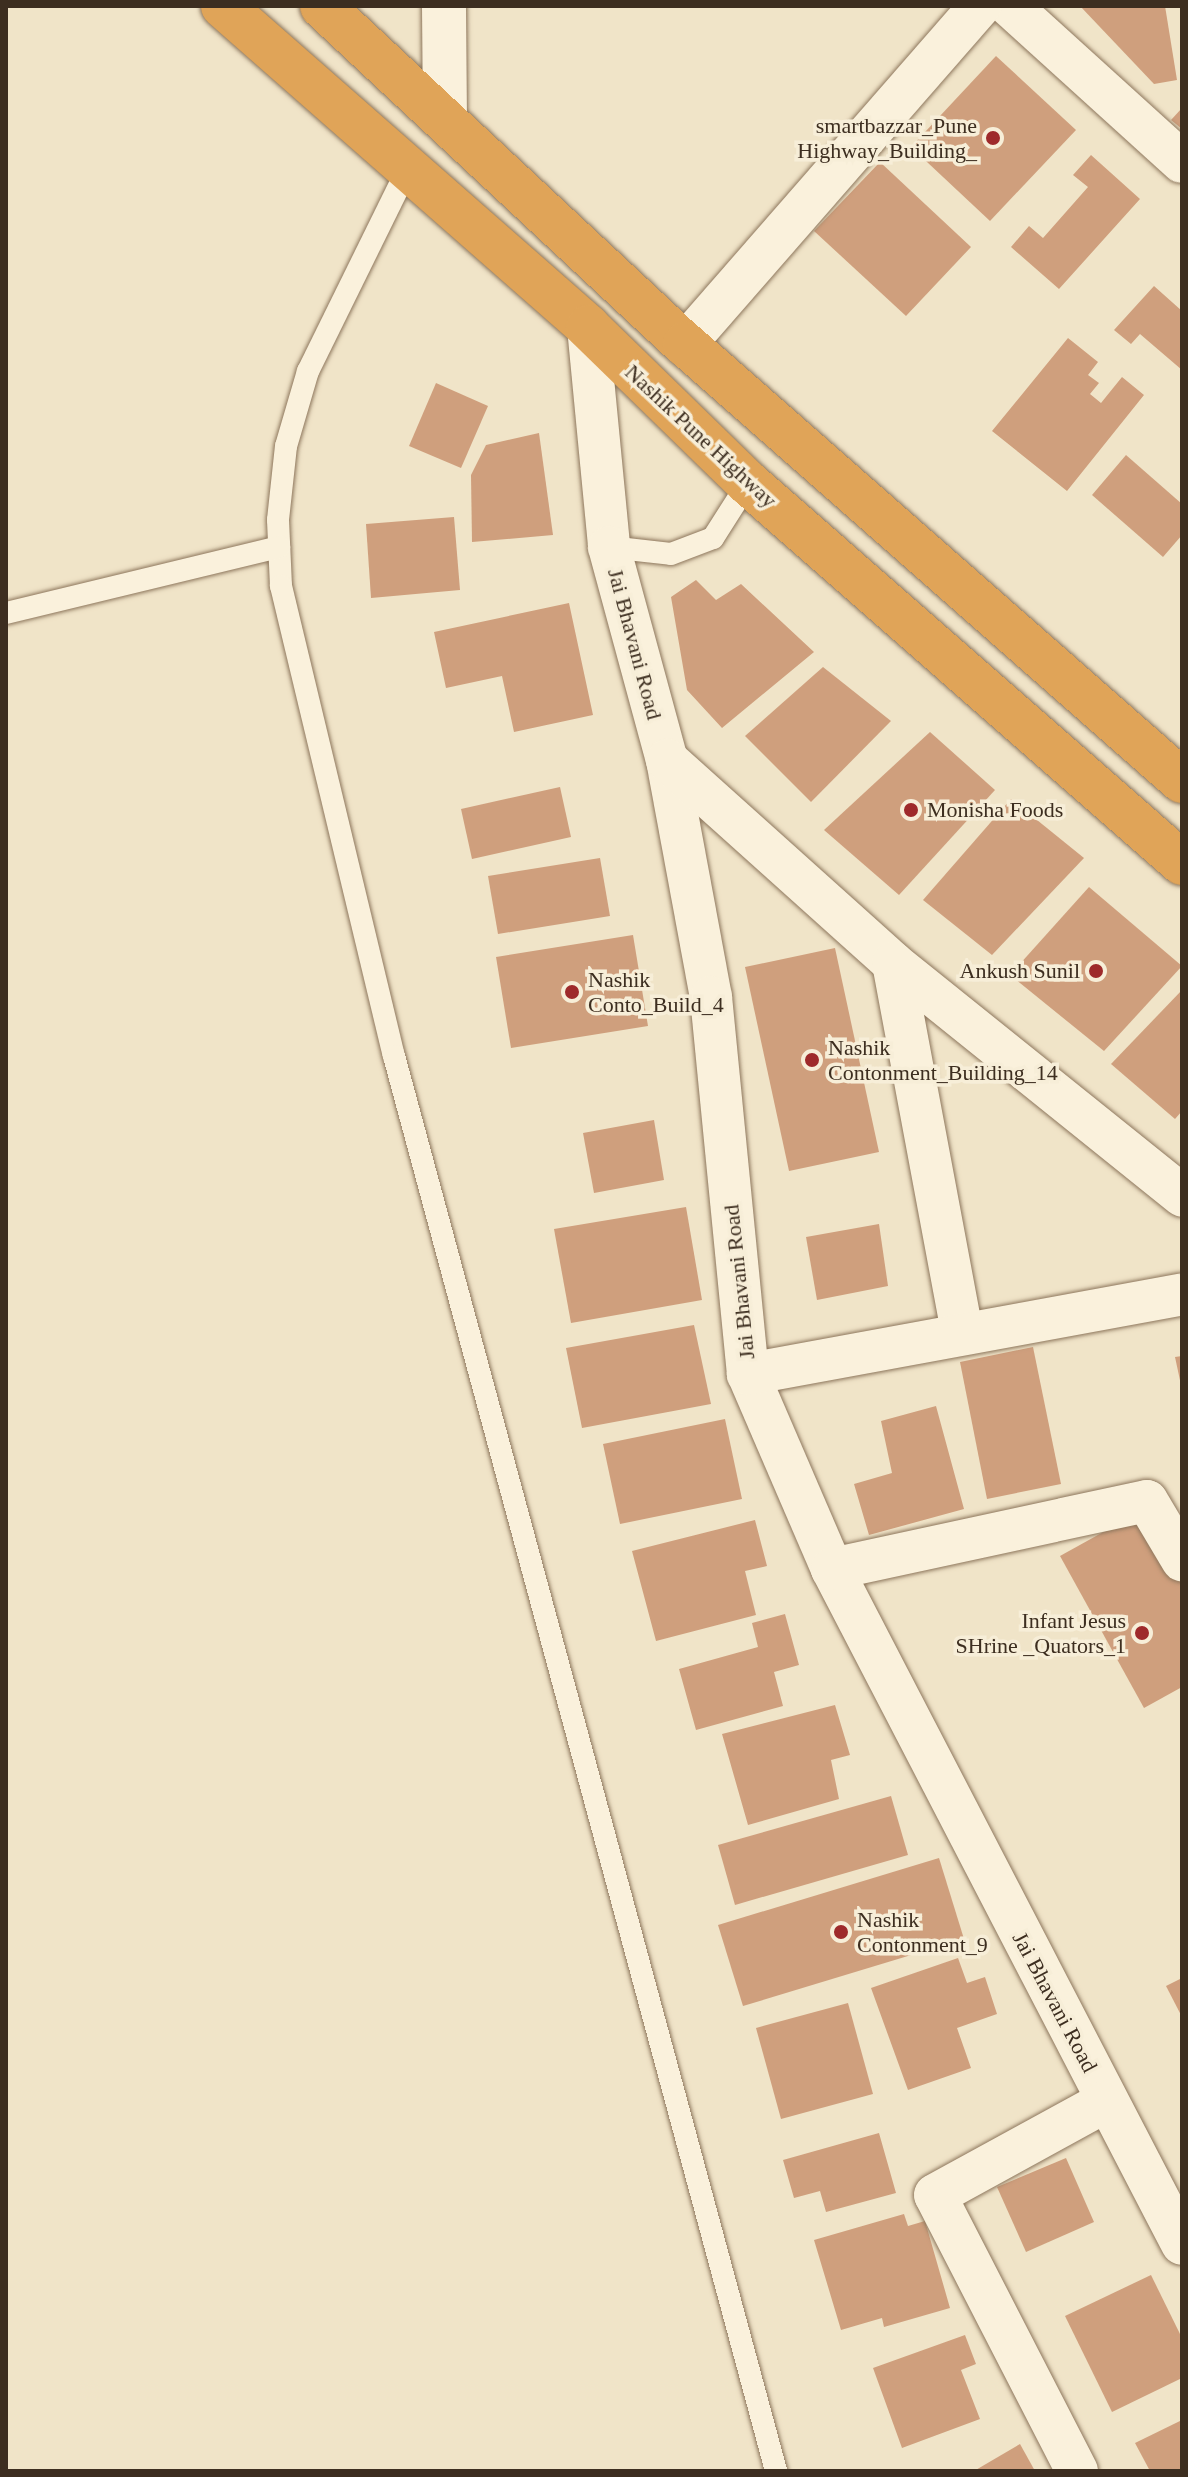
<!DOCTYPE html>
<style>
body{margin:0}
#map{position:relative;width:1188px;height:2477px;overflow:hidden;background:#f0e4c8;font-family:Georgia,serif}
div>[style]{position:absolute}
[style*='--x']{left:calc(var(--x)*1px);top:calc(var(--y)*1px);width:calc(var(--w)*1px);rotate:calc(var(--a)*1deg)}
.building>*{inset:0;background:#cf9f7d}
.roads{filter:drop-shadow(0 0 2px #8d765c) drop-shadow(0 0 2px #8d765c)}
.lane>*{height:22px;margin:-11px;padding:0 11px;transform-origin:11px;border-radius:11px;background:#faf1dc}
.street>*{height:42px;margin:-21px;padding:0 21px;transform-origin:21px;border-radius:21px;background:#faf1dc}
.secondary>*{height:44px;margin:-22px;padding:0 22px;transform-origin:22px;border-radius:22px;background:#faf1dc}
.highway>*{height:44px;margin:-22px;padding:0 22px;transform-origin:22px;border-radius:22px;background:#e0a458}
.dots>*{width:22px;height:22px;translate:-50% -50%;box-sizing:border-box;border:4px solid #f7eed8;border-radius:50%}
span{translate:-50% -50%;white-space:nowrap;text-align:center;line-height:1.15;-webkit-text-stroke:7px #f7eed8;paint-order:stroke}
.poi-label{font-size:22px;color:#3d2e20}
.right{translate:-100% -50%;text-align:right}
.left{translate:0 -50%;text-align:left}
.street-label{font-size:22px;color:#3d2e20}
.frame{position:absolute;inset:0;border:8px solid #3d2e20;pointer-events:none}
</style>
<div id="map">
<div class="building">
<div style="clip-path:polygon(1080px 6px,1165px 6px,1177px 80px,1154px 84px)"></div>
<div style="clip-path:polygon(996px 56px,1076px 130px,990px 221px,911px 147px)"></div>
<div style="clip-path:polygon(1182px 108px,1182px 129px,1171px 120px)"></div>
<div style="clip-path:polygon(1091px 155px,1140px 199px,1059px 289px,1011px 247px,1029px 226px,1043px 238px,1088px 187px,1073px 175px)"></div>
<div style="clip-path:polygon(880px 162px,971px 247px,906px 316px,814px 231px)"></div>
<div style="clip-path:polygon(1154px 286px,1182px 311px,1182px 370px,1140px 334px,1131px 344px,1114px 330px)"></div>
<div style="clip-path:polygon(1068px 338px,1098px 362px,1088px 375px,1099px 383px,1090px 394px,1101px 403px,1122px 377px,1144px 395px,1067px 491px,992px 431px)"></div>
<div style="clip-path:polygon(436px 383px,488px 406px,461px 468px,409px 446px)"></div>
<div style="clip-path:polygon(539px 433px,553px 535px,472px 542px,471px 475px,486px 445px)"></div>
<div style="clip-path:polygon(1126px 455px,1182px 504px,1182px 535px,1163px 557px,1092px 495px)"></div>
<div style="clip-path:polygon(454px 517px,460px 590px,371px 598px,366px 524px)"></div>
<div style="clip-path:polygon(696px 580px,716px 600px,741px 584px,814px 652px,722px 728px,687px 690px,671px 597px)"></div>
<div style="clip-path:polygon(569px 603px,593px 715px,514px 732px,502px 676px,446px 688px,434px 632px)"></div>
<div style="clip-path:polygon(823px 667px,891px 721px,811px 802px,745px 736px)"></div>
<div style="clip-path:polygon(930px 732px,995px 790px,899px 895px,824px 830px)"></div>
<div style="clip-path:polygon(560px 787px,571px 837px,472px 859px,461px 809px)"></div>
<div style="clip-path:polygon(1011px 799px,1084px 858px,992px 955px,923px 900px)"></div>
<div style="clip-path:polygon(600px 858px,610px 916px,498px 934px,488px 876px)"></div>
<div style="clip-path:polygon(1089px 887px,1182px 966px,1104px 1051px,1010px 975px)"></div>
<div style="clip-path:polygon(633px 935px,648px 1026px,511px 1048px,496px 957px)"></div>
<div style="clip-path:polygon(835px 948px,879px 1152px,789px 1171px,745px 967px)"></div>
<div style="clip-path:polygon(1182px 990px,1182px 1111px,1175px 1119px,1111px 1064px)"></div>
<div style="clip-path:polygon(654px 1120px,664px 1180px,594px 1193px,583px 1133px)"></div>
<div style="clip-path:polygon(686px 1207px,702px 1300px,571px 1323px,554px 1229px)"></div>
<div style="clip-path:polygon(879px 1224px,888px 1286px,817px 1300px,806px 1237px)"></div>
<div style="clip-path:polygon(694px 1325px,711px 1404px,582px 1428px,566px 1348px)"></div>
<div style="clip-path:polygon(1033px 1347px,1061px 1484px,987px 1499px,960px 1362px)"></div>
<div style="clip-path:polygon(1182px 1356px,1182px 1385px,1181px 1385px,1175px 1357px)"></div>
<div style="clip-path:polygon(936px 1406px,964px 1509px,869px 1535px,854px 1484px,892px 1473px,881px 1421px)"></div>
<div style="clip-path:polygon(725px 1419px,742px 1499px,620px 1524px,603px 1444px)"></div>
<div style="clip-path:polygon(1143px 1510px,1182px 1580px,1182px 1687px,1144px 1708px,1060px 1556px)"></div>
<div style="clip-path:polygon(755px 1520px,767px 1566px,745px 1571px,756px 1615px,656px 1641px,632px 1551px)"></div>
<div style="clip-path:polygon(785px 1614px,799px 1665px,774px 1672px,783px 1706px,696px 1730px,679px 1669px,758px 1647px,752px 1623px)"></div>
<div style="clip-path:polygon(835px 1705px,850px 1755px,831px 1760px,839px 1799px,748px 1825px,722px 1734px)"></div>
<div style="clip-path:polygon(891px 1796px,908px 1855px,735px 1905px,718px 1845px)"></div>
<div style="clip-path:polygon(939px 1858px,964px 1939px,743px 2006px,718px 1925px)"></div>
<div style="clip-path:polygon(958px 1958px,967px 1983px,985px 1977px,997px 2014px,957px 2028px,971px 2068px,908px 2090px,871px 1988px)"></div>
<div style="clip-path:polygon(1182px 1978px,1182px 2017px,1166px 1986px)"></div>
<div style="clip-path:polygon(848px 2003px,873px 2094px,781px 2119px,756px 2028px)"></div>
<div style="clip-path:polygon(879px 2133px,896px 2193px,826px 2212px,820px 2191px,794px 2198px,783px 2160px)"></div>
<div style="clip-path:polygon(1066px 2158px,1094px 2222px,1026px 2252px,997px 2187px)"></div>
<div style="clip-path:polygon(904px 2214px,908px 2226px,925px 2221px,950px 2308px,884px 2327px,882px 2318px,841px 2330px,814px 2240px)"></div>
<div style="clip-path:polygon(1151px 2275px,1182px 2338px,1182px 2378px,1112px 2412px,1065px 2316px)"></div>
<div style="clip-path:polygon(965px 2335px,976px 2364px,961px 2370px,980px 2419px,902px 2448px,873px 2368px)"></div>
<div style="clip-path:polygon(1182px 2420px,1182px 2471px,1150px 2471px,1135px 2443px)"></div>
<div style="clip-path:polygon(1020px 2444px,1035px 2471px,974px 2471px)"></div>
</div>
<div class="roads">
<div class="lane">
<div style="--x:409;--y:166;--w:229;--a:116.2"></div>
<div style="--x:308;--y:371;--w:78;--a:106.3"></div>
<div style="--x:286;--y:446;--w:74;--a:96.2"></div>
<div style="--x:278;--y:520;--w:66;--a:87.4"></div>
<div style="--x:281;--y:586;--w:483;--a:76.5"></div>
<div style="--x:394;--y:1056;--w:1466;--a:74.89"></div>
<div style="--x:609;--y:547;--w:62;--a:6.4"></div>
<div style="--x:671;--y:554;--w:45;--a:-20.9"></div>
<div style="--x:713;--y:538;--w:65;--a:-57.5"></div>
<div style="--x:6;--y:613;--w:281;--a:-13.6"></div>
</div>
<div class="street">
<div style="--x:1010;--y:6;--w:232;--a:42.2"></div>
<div style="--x:588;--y:327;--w:221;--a:84.5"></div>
<div style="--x:609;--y:547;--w:221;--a:74.8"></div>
<div style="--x:667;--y:760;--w:241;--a:79.5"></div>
<div style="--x:711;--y:997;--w:379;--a:84.4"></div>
<div style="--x:748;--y:1374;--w:212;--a:66.7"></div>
<div style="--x:832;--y:1569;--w:760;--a:62.59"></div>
<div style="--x:685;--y:344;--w:449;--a:-48.9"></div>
<div style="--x:667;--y:760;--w:304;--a:41.9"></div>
<div style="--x:893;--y:963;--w:376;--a:79.4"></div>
<div style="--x:893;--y:963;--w:371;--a:38.8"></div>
<div style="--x:748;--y:1374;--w:441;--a:-10.4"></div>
<div style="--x:832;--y:1569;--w:322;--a:-12.2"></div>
<div style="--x:1147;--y:1501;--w:69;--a:59.3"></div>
<div style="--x:1077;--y:2471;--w:310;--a:-117.2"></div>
<div style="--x:935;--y:2195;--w:196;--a:-28.7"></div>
</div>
<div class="secondary">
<div style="--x:444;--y:6;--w:114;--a:89.5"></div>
</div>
<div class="highway">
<div style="--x:223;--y:6;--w:486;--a:41.3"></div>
<div style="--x:588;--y:327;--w:223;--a:44.3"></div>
<div style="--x:748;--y:483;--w:577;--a:41.2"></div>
<div style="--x:322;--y:6;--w:496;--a:43"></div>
<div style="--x:685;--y:344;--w:662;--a:41.32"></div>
</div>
</div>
<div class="dots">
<div style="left:993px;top:138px;background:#9e2a2b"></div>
<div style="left:911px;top:810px;background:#9e2a2b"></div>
<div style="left:1096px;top:971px;background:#9e2a2b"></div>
<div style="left:572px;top:992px;background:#9e2a2b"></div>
<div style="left:812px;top:1060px;background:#9e2a2b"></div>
<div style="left:1142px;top:1633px;background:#9e2a2b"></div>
<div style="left:841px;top:1932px;background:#9e2a2b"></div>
</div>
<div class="poi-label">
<span class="right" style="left:977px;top:138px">smartbazzar_Pune<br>Highway_Building_</span>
<span class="left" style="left:927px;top:810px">Monisha Foods</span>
<span class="right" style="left:1080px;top:971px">Ankush Sunil</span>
<span class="left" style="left:588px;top:992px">Nashik<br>Conto_Build_4</span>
<span class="left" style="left:828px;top:1060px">Nashik<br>Contonment_Building_14</span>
<span class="right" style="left:1126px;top:1633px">Infant Jesus<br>SHrine _Quators_1</span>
<span class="left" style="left:857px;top:1932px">Nashik<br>Contonment_9</span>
</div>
<div class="street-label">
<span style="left:701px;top:436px;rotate:43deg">Nashik Pune Highway</span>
<span style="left:635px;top:644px;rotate:75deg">Jai Bhavani Road</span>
<span style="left:739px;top:1282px;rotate:-96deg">Jai Bhavani Road</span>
<span style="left:1055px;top:2002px;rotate:62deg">Jai Bhavani Road</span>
</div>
<div class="frame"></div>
</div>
